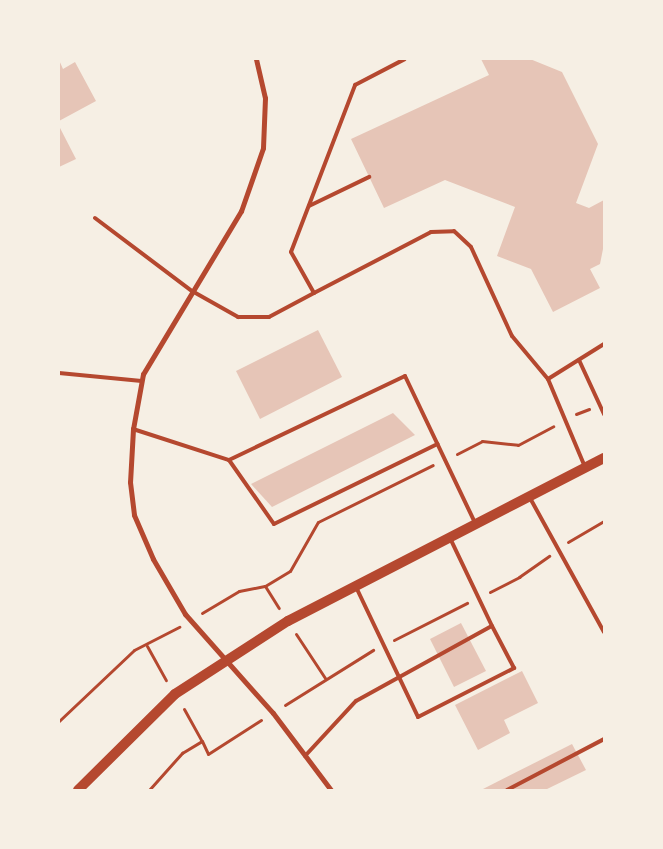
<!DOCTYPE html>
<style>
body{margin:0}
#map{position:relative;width:663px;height:849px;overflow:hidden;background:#f6efe4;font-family:Lato,sans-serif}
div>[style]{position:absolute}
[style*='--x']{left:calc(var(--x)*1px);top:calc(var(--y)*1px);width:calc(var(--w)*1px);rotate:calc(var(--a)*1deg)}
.building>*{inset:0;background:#e6c5b7}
.path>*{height:3px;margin:-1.5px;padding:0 1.5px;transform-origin:1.5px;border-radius:1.5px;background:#b5482f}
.service>*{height:4px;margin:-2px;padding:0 2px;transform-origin:2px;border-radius:2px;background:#b5482f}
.minor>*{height:5px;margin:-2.5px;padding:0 2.5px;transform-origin:2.5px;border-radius:2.5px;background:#b5482f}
.secondary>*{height:10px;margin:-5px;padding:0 5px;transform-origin:5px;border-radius:5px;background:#b5482f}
span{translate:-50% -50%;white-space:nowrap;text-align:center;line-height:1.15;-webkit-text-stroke:4px #f6efe4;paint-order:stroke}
.frame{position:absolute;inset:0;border:60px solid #f6efe4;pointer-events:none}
</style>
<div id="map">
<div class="building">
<div style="clip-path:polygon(481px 59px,530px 59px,562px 72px,598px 144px,576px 203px,589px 208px,604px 200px,604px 244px,600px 264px,590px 269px,600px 288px,553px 312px,531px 269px,497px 256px,515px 207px,445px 180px,384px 208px,351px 139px,489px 75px)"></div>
<div style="clip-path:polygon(59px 60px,63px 69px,75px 62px,96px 101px,59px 121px)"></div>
<div style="clip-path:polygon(59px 126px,76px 159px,59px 167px)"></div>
<div style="clip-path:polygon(318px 330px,342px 377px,260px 419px,236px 371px)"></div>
<div style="clip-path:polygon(393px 413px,415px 435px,272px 507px,251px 484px)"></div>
<div style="clip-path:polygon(461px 623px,486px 671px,454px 687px,430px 639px)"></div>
<div style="clip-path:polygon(522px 671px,538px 703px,504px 720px,510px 733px,478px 750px,455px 705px)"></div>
<div style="clip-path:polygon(572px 744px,586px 770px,545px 790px,481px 790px)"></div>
</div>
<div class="path">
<div style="--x:576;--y:414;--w:14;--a:-21"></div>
<div style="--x:457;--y:454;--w:28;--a:-27"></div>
<div style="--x:482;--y:441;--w:36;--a:6"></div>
<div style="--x:518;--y:445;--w:40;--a:-28"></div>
<div style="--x:568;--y:542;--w:42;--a:-30.3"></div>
<div style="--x:265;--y:586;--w:26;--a:58"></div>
<div style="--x:490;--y:592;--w:33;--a:-27"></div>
<div style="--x:519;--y:577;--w:37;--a:-35"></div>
<div style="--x:202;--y:613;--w:43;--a:-30.7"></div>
<div style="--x:239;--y:591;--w:26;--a:-11"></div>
<div style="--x:265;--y:586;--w:29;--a:-31"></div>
<div style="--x:290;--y:571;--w:56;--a:-60.3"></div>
<div style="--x:318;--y:522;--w:128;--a:-26.4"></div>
<div style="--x:296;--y:634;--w:53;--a:56.6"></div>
<div style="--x:394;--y:640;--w:82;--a:-26.9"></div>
<div style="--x:147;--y:646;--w:39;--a:61"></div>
<div style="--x:285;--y:705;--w:104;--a:-32"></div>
<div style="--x:184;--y:709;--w:37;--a:61"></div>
<div style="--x:59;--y:721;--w:103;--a:-43.4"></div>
<div style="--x:134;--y:650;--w:51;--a:-27.1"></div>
<div style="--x:149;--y:790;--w:50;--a:-48.3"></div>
<div style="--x:182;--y:753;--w:23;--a:-31"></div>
<div style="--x:202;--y:741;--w:14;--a:65"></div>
<div style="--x:208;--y:754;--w:63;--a:-32.7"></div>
</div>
<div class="service">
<div style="--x:309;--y:206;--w:67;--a:-25.8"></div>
<div style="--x:95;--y:218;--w:121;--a:37"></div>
<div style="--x:192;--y:291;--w:53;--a:29.5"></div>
<div style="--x:238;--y:317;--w:31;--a:0"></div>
<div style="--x:269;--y:317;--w:51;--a:-28.1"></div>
<div style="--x:314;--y:293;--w:47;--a:-119.3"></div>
<div style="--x:291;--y:252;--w:179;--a:-69"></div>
<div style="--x:355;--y:85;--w:56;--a:-27.5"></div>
<div style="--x:314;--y:293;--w:132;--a:-27.5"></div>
<div style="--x:431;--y:232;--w:23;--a:-2"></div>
<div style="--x:454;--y:231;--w:23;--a:43"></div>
<div style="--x:471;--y:247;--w:98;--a:65.3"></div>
<div style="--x:512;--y:336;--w:56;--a:50.1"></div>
<div style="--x:579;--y:360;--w:60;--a:65.2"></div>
<div style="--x:59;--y:373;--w:83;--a:5.5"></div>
<div style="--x:133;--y:429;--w:101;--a:17.9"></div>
<div style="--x:229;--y:460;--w:195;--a:-25.5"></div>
<div style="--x:405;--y:376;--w:163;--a:64.5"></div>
<div style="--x:229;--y:460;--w:78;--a:54.9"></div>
<div style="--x:274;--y:524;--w:182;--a:-26.1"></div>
<div style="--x:585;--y:467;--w:95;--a:-112.8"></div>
<div style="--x:548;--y:379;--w:66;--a:-32"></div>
<div style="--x:530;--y:498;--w:153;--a:61.1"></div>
<div style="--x:356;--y:587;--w:144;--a:64.5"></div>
<div style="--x:418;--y:717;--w:108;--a:-27"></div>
<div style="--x:514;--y:668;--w:47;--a:-117.6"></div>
<div style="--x:305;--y:756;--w:75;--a:-47.2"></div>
<div style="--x:356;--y:701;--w:155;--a:-28.9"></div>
<div style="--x:492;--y:626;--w:98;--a:-115.5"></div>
<div style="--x:507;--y:790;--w:110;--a:-27.7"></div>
</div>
<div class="minor">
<div style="--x:256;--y:59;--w:40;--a:77"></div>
<div style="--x:265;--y:98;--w:50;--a:92.3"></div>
<div style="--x:263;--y:148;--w:67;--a:109.2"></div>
<div style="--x:241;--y:211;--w:190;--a:121"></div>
<div style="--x:143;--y:374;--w:56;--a:100.3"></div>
<div style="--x:133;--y:429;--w:53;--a:93.2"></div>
<div style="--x:130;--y:482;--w:33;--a:83"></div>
<div style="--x:134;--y:515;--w:48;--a:66.6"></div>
<div style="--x:153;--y:559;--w:64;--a:59.8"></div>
<div style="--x:185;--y:614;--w:132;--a:48.4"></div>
<div style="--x:273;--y:713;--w:96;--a:53"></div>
</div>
<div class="secondary">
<div style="--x:78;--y:790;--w:136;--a:-44.7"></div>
<div style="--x:175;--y:694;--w:135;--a:-32.9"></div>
<div style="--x:288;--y:621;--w:356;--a:-27.3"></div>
</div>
<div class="frame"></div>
</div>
